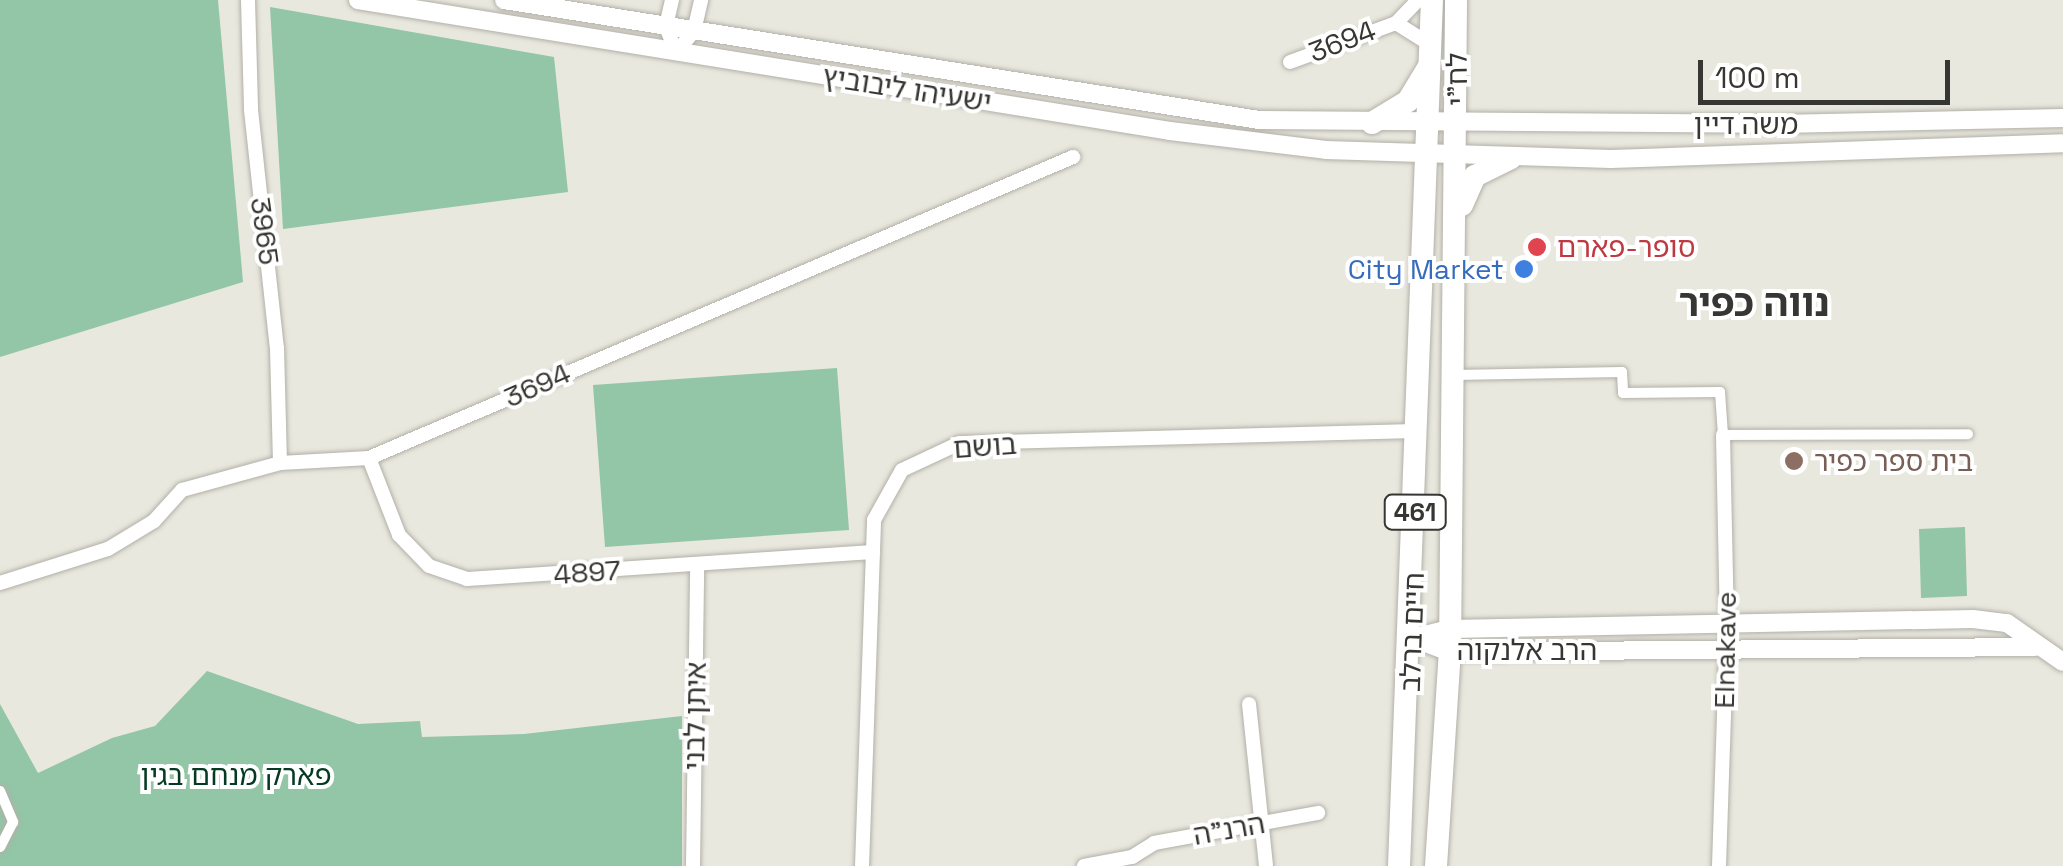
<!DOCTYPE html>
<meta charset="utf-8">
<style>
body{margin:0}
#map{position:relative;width:2063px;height:866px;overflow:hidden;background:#e9e8de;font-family:"Space Grotesk","Noto Sans Hebrew",sans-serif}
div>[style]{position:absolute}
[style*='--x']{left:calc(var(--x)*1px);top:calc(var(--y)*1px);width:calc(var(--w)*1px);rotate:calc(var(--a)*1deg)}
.green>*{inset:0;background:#93c5a7}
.roads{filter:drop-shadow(0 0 2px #b2b0a8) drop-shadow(0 0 2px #b2b0a8)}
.pedestrian>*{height:10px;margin:-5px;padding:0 5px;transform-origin:5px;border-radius:5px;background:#fff}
.minor>*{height:14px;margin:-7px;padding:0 7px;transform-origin:7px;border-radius:7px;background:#fff}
.tertiary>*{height:18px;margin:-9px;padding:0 9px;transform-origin:9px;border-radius:9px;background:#fff}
.primary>*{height:22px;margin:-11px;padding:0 11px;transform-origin:11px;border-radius:11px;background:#fff}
.dots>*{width:28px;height:28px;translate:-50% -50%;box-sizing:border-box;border:5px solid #fff;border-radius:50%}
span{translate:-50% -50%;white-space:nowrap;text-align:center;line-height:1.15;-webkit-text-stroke:8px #fff;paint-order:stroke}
.shield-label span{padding:2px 8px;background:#fff;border:2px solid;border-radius:8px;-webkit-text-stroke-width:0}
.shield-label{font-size:25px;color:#363632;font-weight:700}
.street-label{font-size:28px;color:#363632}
.health-label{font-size:28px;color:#be3a42}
.left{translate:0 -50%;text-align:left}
.shop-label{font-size:28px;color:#366cbe}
.right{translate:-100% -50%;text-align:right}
.education-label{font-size:28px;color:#785e54}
.park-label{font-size:28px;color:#033a21}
.district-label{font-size:38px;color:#363632;font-weight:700}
.scale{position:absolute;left:1698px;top:60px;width:252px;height:45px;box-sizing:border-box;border:5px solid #363632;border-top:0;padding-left:12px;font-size:30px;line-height:35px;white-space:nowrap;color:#363632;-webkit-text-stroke:8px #fff;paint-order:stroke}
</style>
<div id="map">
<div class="green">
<div style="clip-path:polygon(0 0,218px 0,243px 282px,0 357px)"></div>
<div style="clip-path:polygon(270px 7px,554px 57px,568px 192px,283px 229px)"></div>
<div style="clip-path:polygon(837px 368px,849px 530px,605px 547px,593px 385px)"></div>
<div style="clip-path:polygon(1965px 527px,1967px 596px,1921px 598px,1919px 529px)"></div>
<div style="clip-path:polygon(207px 671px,358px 724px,420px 721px,422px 737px,524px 734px,682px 716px,682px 866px,0 866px,0 704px,38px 773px,112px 738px,155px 726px)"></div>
</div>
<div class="roads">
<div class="pedestrian">
<div style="--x:1454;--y:375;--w:168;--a:-1"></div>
<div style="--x:1622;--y:372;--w:21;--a:87"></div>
<div style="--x:1623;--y:393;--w:97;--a:-0.6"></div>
<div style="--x:1720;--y:392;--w:43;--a:86"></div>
<div style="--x:1723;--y:435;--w:245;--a:-0.2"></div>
<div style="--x:0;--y:791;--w:34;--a:67"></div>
<div style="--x:13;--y:822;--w:28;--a:117"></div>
</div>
<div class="minor">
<div style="--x:248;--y:0;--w:110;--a:88.4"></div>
<div style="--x:251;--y:110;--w:239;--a:83.8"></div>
<div style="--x:277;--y:348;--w:115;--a:88.5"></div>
<div style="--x:672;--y:0;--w:28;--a:103"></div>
<div style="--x:666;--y:27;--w:27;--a:68"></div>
<div style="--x:676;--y:52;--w:28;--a:-49"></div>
<div style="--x:694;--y:31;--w:32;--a:-77"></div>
<div style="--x:1396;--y:23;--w:41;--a:32.2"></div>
<div style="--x:1290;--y:62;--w:113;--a:-20.2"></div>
<div style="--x:1396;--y:23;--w:32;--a:-46"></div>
<div style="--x:369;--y:458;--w:83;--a:68.7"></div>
<div style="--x:399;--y:535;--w:43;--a:45.9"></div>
<div style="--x:429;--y:566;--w:40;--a:18.9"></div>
<div style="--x:467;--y:579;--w:407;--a:-3.8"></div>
<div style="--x:0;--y:583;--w:113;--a:-17.5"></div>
<div style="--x:108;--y:549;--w:54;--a:-31.3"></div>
<div style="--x:154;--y:521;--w:42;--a:-47.9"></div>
<div style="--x:182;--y:490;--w:102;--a:-15.4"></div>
<div style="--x:280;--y:463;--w:89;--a:-3.2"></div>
<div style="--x:369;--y:458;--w:766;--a:-23.15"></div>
<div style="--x:1249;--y:704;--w:163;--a:84"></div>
<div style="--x:693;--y:866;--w:301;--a:-89.2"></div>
<div style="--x:862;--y:866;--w:346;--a:-88"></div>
<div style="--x:874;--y:520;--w:57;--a:-60.8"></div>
<div style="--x:902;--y:470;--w:64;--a:-25"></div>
<div style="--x:960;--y:443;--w:457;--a:-1.5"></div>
<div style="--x:1084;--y:866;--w:49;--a:-10.6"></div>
<div style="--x:1132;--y:857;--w:26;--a:-32"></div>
<div style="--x:1154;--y:843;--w:167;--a:-10.4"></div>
<div style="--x:1719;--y:866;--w:240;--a:-88.1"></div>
<div style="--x:1727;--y:626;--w:191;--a:-91.2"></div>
</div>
<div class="tertiary">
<div style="--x:358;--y:0;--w:822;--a:9.16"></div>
<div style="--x:1170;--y:131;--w:157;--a:6.9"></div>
<div style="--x:1326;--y:150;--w:285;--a:1.8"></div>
<div style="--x:1611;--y:159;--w:452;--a:-2"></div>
<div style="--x:504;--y:0;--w:764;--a:9.03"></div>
<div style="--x:1259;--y:120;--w:520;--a:0.44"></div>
<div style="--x:1779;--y:124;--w:284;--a:-1.2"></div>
<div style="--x:1413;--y:638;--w:38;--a:-14"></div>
<div style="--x:1450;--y:629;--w:523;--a:-1.1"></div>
<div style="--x:1973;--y:619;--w:34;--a:7"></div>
<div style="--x:2007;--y:623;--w:68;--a:34.9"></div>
<div style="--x:1413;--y:638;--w:40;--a:21"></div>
<div style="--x:1450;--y:652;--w:585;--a:-0.49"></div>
</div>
<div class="primary">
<div style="--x:1372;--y:123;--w:42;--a:-31.4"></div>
<div style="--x:1408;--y:101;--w:39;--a:-59"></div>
<div style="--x:1462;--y:205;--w:32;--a:-66"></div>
<div style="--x:1475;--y:176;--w:40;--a:-26.6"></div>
<div style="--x:1399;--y:866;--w:867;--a:-87.82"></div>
<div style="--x:1436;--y:866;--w:214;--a:-86.3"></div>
<div style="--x:1450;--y:652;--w:652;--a:-89.47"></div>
</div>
</div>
<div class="dots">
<div style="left:1537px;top:247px;background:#e0444e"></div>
<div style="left:1524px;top:269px;background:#3f7fe0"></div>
<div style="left:1794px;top:461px;background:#8d6e63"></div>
</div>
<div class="shield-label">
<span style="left:1415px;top:512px">461</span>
</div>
<div class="street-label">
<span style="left:1342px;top:41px;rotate:-21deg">3694</span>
<span style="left:1457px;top:79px;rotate:-91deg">לח"י</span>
<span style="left:907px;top:89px;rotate:9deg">ישעיהו ליבוביץ</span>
<span style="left:1746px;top:124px">משה דיין</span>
<span style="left:265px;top:231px;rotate:82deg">3965</span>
<span style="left:537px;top:385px;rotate:-24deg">3694</span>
<span style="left:985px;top:446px;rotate:-4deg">בושם</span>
<span style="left:587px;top:572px;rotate:-4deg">4897</span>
<span style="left:1412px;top:632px;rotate:-88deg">חיים ברלב</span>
<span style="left:1527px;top:650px">הרב אלנקוה</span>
<span style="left:1725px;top:650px;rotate:-89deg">Elnakave</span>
<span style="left:695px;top:716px;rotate:-89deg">איתן לבני</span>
<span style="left:1229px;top:829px;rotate:-10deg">הרנ"ה</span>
</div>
<div class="health-label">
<span class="left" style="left:1557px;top:247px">סופר-פארם</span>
</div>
<div class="shop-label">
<span class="right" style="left:1504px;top:269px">City Market</span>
</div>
<div class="education-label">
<span class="left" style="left:1814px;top:461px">בית ספר כפיר</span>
</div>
<div class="park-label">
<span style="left:236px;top:775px">פארק מנחם בגין</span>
</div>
<div class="district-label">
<span style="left:1754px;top:304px">נווה כפיר</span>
</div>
<div class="scale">100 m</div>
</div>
